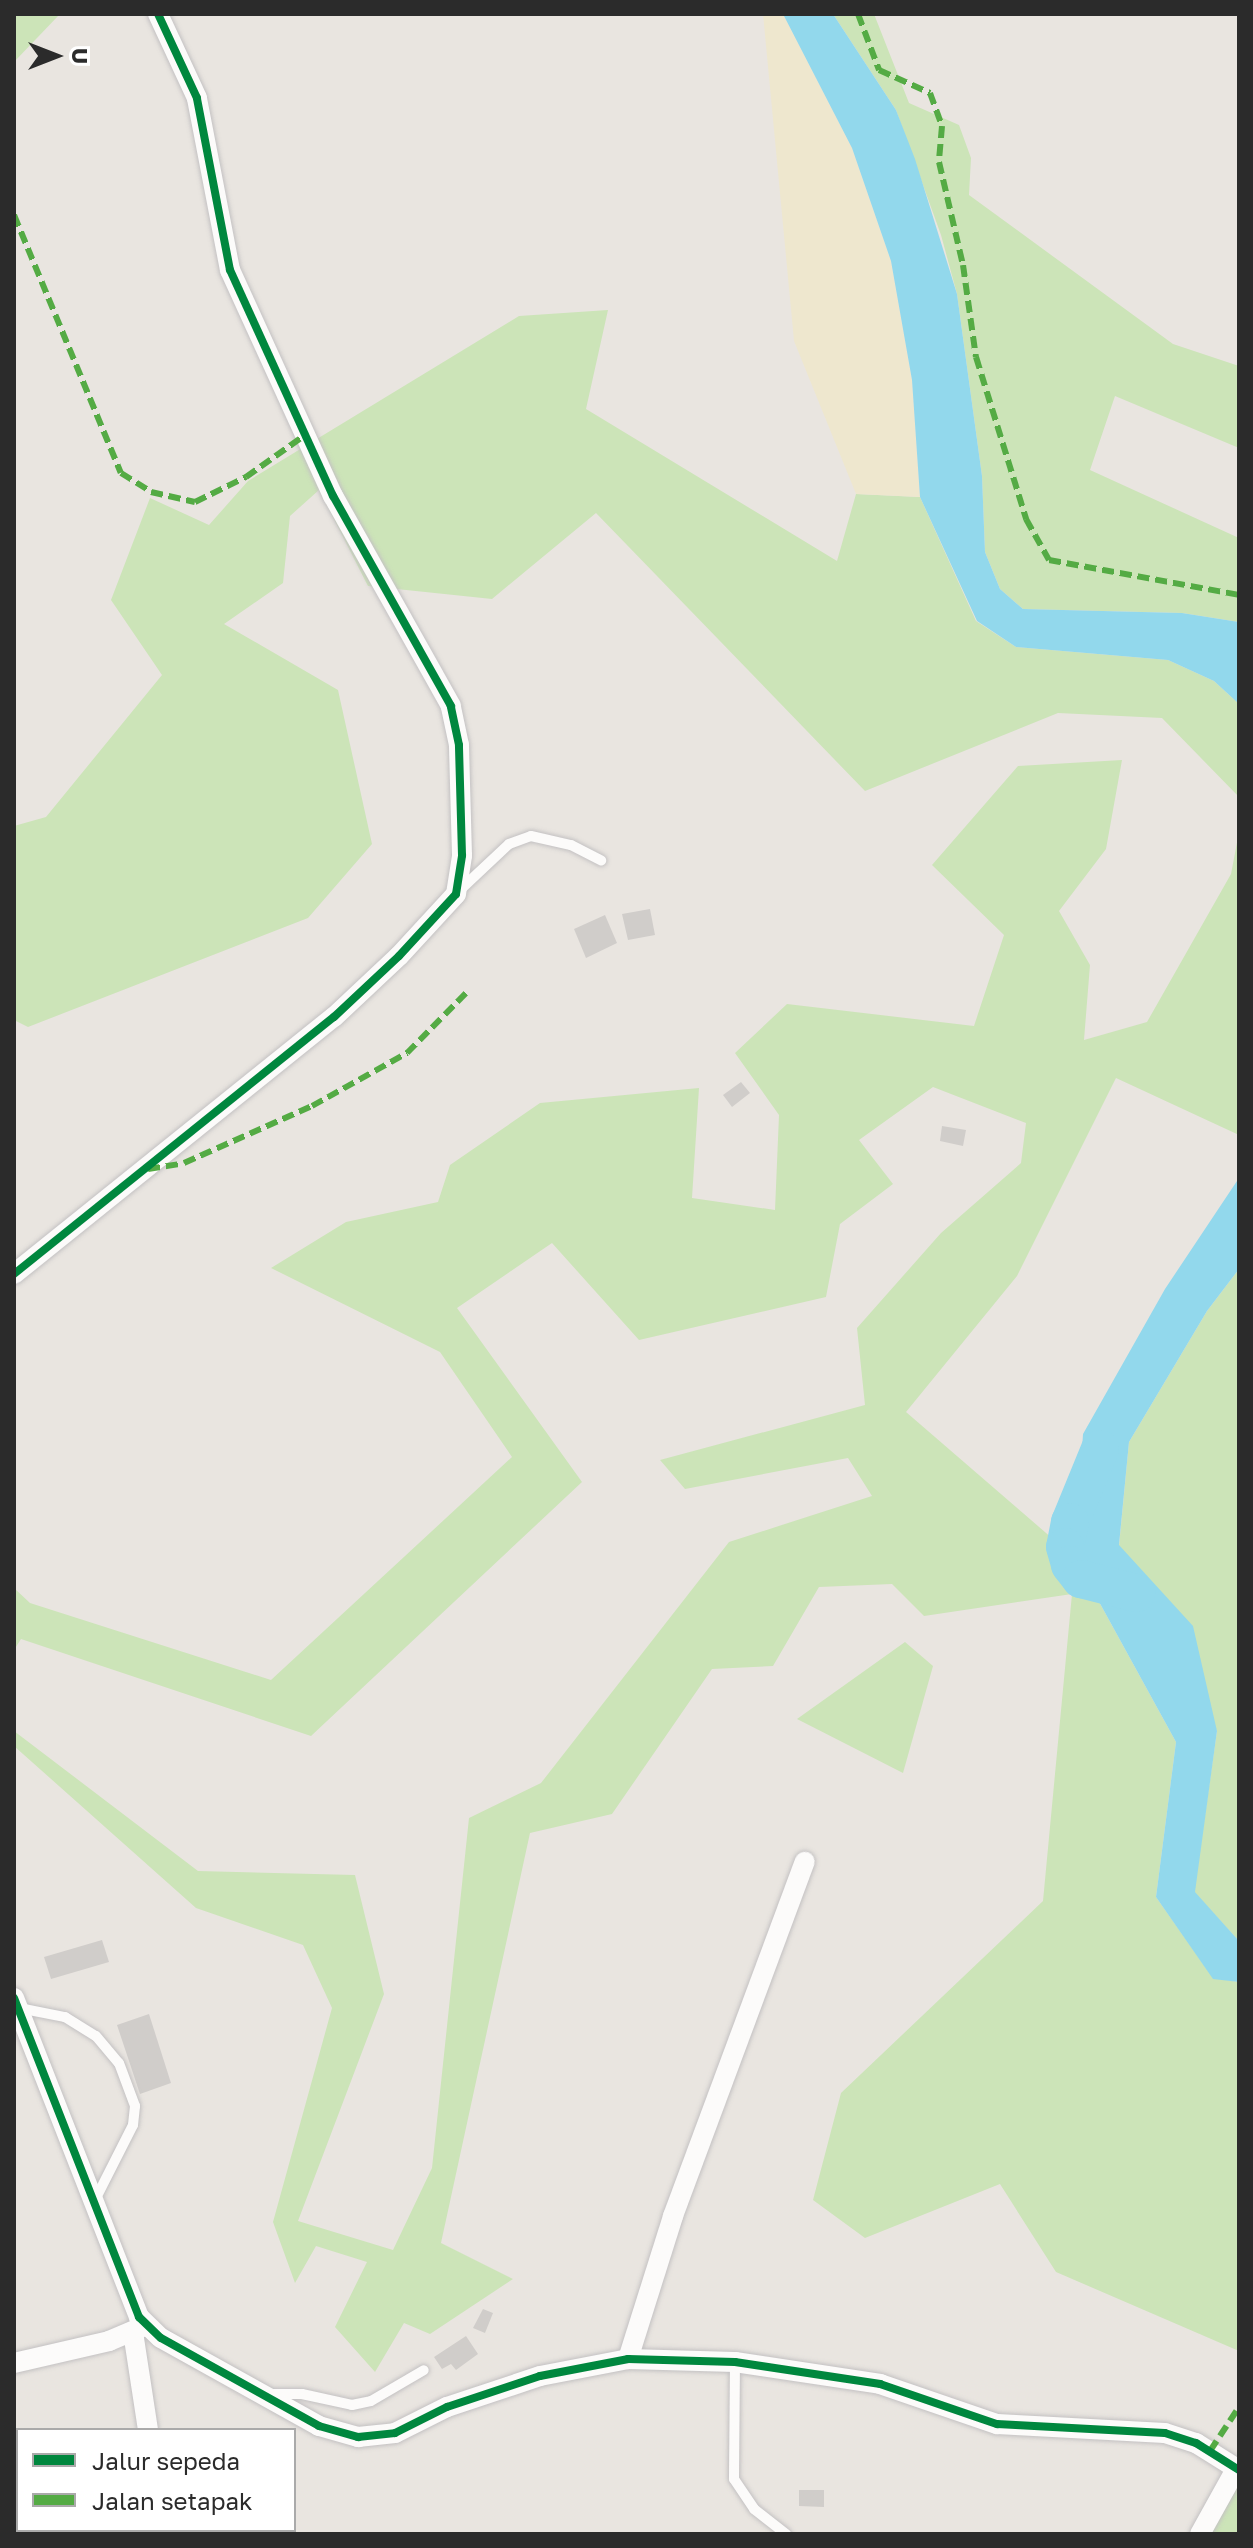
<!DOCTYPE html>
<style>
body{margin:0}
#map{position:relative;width:1253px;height:2548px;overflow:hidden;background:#e9e5e0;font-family:"Golos Text",sans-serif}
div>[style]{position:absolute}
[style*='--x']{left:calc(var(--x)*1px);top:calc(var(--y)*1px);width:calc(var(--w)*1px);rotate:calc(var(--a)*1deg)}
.green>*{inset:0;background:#cce4b8}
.sand>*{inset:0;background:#eee7ce}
.water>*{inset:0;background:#92d8ec}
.river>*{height:38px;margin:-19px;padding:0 19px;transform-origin:19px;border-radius:19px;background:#92d8ec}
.building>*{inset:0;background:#d0cdca}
.roads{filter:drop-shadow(0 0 2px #c3c1c2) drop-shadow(0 0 2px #c3c1c2)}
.service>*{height:10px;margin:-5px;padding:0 5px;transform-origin:5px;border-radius:5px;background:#fcfbfa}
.minor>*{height:20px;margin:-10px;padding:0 10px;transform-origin:10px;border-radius:10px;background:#fcfbfa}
.quiet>*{height:6px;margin-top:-3px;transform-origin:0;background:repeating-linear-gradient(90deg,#54ab44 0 12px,transparent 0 18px)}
.cycleway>*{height:8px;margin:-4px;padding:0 4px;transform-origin:4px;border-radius:4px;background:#00873e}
span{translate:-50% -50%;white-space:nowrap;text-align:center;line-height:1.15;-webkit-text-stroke:6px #fff;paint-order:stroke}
.frame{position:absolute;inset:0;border:16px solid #2b2b2b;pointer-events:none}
.legend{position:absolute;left:16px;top:2428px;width:280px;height:104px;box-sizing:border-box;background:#fff;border:2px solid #aaa;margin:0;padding:10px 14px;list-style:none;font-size:24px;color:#2b2b2b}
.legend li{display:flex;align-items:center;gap:16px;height:40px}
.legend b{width:40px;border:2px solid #aaa}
.north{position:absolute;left:16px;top:16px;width:80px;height:80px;-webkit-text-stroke:6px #fff;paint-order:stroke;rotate:90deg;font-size:22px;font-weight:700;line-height:32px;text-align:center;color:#2b2b2b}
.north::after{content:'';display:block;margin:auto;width:28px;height:36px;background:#2b2b2b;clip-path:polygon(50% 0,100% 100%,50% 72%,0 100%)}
</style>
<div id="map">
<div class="green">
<div style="clip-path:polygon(14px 14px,60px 14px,14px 62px)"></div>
<div style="clip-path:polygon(833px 14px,874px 14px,909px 103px,959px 125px,971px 158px,969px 195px,1173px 344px,1239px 366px,1239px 448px,1115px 396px,1090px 470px,1239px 538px,1239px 622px,1182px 613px,1023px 609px,1000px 589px,985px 552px,982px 476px,957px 294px,941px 235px,896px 110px)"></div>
<div style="clip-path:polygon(608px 310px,586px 409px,837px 561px,856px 494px,920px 497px,976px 621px,1016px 647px,1168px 660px,1214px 681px,1239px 704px,1239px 797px,1162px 718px,1058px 713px,865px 791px,596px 513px,492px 599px,368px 586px,319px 490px,290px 516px,283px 583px,224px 624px,338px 690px,372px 844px,308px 918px,28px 1027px,14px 1020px,14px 826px,46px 817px,162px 675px,111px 600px,150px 498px,209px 525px,248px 481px,519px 316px)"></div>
<div style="clip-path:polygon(1122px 760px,1106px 849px,1059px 911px,1090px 965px,1084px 1040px,1147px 1022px,1231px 874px,1239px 832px,1239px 1135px,1116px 1078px,1017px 1276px,906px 1412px,1075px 1558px,1176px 1742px,1156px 1897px,1213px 1978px,1239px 1982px,1239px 2351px,1056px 2272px,1000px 2184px,865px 2238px,813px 2200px,841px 2093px,1043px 1901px,1072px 1594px,924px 1616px,892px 1584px,819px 1587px,773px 1666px,712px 1669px,612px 1814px,530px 1833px,441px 2243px,513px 2279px,430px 2334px,404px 2323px,375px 2372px,335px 2327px,367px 2262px,316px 2246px,295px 2283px,273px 2222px,332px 2008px,303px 1945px,196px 1908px,14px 1746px,14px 1731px,198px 1871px,355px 1875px,384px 1994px,298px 2221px,393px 2250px,432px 2168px,469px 1818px,541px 1783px,729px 1542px,872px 1496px,848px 1458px,685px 1489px,660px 1460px,865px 1405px,857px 1328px,941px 1233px,1021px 1163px,1026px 1123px,933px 1087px,859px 1140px,893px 1184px,840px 1224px,826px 1297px,639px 1340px,552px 1243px,457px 1308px,582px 1482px,311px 1736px,21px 1639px,14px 1650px,14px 1588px,30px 1603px,271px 1680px,512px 1457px,440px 1352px,271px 1268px,346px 1222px,438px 1202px,450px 1165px,540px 1103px,699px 1088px,692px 1198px,775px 1210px,779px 1115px,735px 1053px,787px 1004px,974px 1026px,1004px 935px,932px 865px,1018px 766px)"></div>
<div style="clip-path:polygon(1239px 1269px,1239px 1941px,1194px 1892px,1217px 1731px,1119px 1546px,1129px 1442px,1207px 1311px)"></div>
<div style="clip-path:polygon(905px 1642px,933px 1666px,903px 1773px,797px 1719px)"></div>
<div style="clip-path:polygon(1239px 2479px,1239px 2534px,1207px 2534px)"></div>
</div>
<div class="sand">
<div style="clip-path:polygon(763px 14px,783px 14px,852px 148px,891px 261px,912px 380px,920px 497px,856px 494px,794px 341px)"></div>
</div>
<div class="water">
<div style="clip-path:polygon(783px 14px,833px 14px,896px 110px,915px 159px,957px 294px,982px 476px,985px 552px,1000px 589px,1023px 609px,1182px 613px,1239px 622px,1239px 704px,1214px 681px,1168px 660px,1016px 647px,977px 621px,920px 497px,912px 380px,891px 261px,852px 148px)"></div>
<div style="clip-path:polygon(1239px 1178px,1239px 1269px,1207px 1311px,1129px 1442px,1119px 1545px,1193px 1626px,1217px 1731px,1195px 1892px,1239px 1941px,1239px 1982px,1213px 1979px,1156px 1897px,1176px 1742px,1075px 1558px,1083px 1434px,1165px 1289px)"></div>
</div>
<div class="river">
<div style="--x:1100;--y:1449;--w:79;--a:112.3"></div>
<div style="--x:1070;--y:1522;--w:25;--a:101"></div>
<div style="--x:1065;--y:1547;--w:19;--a:74"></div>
<div style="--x:1070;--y:1565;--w:18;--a:52"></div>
<div style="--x:1081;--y:1579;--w:57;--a:14.3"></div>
</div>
<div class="building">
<div style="clip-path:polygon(650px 909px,655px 935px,628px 940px,622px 914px)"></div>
<div style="clip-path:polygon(605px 915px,617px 943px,586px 958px,574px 929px)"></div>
<div style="clip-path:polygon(741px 1082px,750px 1093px,732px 1107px,723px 1095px)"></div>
<div style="clip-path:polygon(942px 1126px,966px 1130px,963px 1146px,940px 1141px)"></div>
<div style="clip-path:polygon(102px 1940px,109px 1962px,51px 1979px,44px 1957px)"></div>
<div style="clip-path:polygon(149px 2014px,171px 2083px,140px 2094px,117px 2025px)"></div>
<div style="clip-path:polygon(483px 2309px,493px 2313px,485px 2333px,473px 2328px)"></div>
<div style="clip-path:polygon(466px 2336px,478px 2354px,456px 2370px,451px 2364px,442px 2369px,434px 2357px)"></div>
<div style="clip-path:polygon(799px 2490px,824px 2490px,824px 2507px,799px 2506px)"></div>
<div style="clip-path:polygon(243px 2530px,289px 2530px,295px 2534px,240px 2534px)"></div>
</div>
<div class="roads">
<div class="service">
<div style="--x:460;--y:890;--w:67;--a:-43.2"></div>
<div style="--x:509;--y:844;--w:23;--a:-20"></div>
<div style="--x:531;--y:836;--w:41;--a:12.7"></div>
<div style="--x:571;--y:845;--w:34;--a:27"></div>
<div style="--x:19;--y:2008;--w:47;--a:11.1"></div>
<div style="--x:65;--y:2017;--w:36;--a:32"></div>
<div style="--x:96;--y:2036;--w:35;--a:50"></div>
<div style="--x:119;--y:2063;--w:46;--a:69.6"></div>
<div style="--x:135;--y:2106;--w:19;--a:96"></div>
<div style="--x:133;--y:2125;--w:84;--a:116.9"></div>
<div style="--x:735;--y:2362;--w:117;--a:90.5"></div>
<div style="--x:734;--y:2479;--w:36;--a:56"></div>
<div style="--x:754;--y:2509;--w:41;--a:38"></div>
<div style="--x:270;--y:2394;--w:32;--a:0"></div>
<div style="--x:302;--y:2394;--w:51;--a:12.4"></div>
<div style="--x:352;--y:2405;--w:19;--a:-12"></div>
<div style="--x:371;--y:2401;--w:61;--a:-30.3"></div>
</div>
<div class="minor">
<div style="--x:14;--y:1274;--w:410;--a:-38.8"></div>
<div style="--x:334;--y:1017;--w:89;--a:-43.2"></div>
<div style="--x:399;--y:956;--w:84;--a:-47.4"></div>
<div style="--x:456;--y:894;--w:39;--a:-81"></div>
<div style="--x:462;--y:855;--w:110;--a:-91.6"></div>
<div style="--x:459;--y:745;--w:40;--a:-102"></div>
<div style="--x:451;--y:706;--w:241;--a:-119.3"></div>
<div style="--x:333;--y:496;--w:248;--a:-114.5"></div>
<div style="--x:230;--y:270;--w:175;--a:-100.9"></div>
<div style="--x:197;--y:98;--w:93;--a:-114.9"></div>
<div style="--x:14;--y:1998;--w:343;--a:68.6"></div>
<div style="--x:139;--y:2317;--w:30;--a:44"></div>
<div style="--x:161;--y:2338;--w:181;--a:29.1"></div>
<div style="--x:319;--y:2426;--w:41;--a:15.8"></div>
<div style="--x:358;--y:2437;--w:37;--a:-6"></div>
<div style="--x:395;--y:2433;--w:58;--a:-26.6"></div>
<div style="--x:447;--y:2407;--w:98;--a:-18.4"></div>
<div style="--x:540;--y:2376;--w:90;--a:-10.9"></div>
<div style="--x:628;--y:2359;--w:107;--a:1.6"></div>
<div style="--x:735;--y:2362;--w:147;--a:8.6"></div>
<div style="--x:880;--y:2384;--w:124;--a:18.9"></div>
<div style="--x:997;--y:2424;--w:168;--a:3.1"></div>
<div style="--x:1165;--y:2433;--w:33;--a:18"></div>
<div style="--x:1196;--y:2443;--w:51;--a:32.1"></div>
<div style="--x:133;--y:2332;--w:99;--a:81.3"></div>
<div style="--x:628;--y:2359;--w:150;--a:-72.5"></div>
<div style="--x:673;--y:2216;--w:378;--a:-69.6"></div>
<div style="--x:14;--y:2363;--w:98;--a:-13"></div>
<div style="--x:109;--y:2341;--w:39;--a:-23"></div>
<div style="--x:174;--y:2530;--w:4;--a:76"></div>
<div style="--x:1200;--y:2534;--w:74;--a:-61"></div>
</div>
</div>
<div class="quiet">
<div style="--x:858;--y:14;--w:60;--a:69.4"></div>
<div style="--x:879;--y:70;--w:56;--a:24.3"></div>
<div style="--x:930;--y:93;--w:35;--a:70"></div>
<div style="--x:942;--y:126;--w:36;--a:95"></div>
<div style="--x:939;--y:162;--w:106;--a:76.9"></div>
<div style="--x:963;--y:265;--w:93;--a:82"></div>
<div style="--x:976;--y:357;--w:170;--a:72.8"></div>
<div style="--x:1026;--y:519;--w:47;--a:60.7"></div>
<div style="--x:1049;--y:560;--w:193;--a:10.4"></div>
<div style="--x:14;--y:215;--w:279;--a:67.5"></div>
<div style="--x:121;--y:473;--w:36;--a:32"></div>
<div style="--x:151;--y:492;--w:45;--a:12.8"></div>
<div style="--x:195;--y:502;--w:57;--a:-26.1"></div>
<div style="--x:246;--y:477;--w:72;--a:-35.4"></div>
<div style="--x:148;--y:1169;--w:36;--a:-9"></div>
<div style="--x:184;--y:1163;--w:140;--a:-24"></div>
<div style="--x:312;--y:1106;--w:109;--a:-29.2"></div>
<div style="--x:407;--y:1053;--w:84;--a:-45.5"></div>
<div style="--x:1210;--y:2451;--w:53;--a:-56.6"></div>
</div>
<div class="cycleway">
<div style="--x:14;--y:1274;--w:410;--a:-38.8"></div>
<div style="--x:334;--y:1017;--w:89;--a:-43.2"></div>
<div style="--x:399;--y:956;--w:84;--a:-47.4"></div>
<div style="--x:456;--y:894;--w:39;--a:-81"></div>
<div style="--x:462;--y:855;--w:110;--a:-91.6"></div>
<div style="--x:459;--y:745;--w:40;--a:-102"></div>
<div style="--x:451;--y:706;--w:241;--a:-119.3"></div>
<div style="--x:333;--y:496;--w:248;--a:-114.5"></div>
<div style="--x:230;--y:270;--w:175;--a:-100.9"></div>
<div style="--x:197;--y:98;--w:93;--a:-114.9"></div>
<div style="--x:14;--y:1998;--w:343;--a:68.6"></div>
<div style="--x:139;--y:2317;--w:30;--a:44"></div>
<div style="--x:161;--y:2338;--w:181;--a:29.1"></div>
<div style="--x:319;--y:2426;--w:41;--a:15.8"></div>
<div style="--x:358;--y:2437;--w:37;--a:-6"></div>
<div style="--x:395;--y:2433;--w:58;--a:-26.6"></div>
<div style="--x:447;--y:2407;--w:98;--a:-18.4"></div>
<div style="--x:540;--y:2376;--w:90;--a:-10.9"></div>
<div style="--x:628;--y:2359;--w:107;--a:1.6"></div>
<div style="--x:735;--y:2362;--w:147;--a:8.6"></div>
<div style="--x:880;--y:2384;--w:124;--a:18.9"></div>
<div style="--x:997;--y:2424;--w:168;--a:3.1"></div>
<div style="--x:1165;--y:2433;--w:33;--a:18"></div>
<div style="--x:1196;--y:2443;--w:51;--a:32.1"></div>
</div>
<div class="frame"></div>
<ul class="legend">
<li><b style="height:10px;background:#00873e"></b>Jalur sepeda</li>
<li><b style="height:10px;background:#54ab44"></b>Jalan setapak</li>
</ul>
<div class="north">U</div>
</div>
